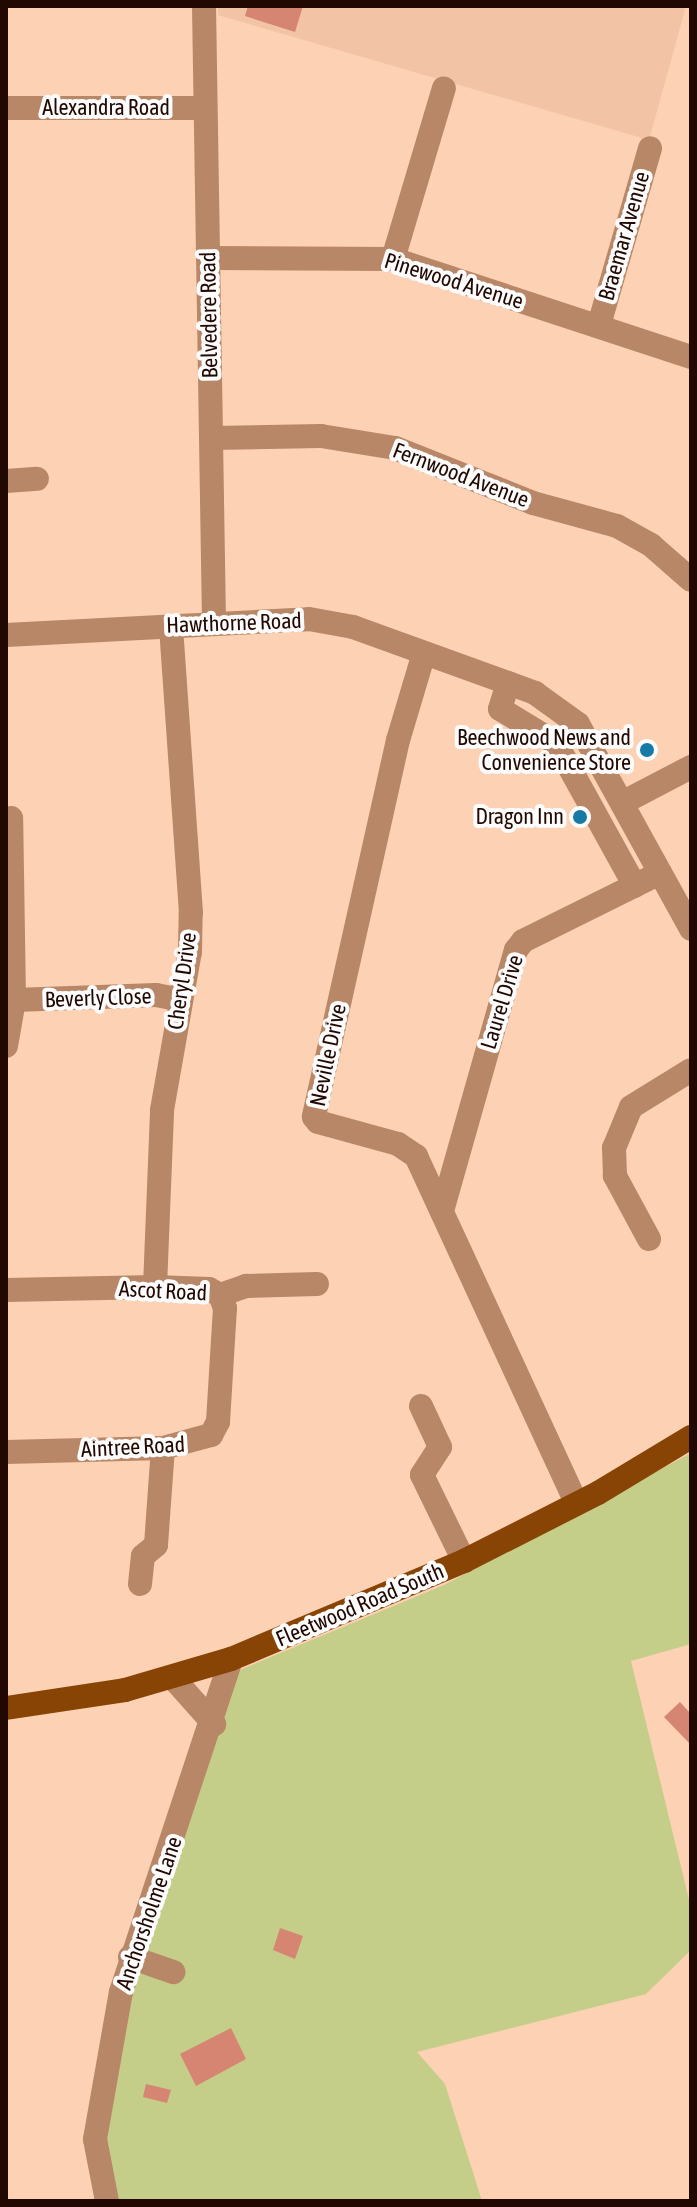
<!DOCTYPE html>
<style>
body{margin:0}
#map{position:relative;width:697px;height:2207px;overflow:hidden;background:#fcd1b4;font-family:"Asap Condensed",sans-serif}
div>[style]{position:absolute}
[style*='--x']{left:calc(var(--x)*1px);top:calc(var(--y)*1px);width:calc(var(--w)*1px);rotate:calc(var(--a)*1deg)}
.built>*{inset:0;background:#f2c3a5}
.green>*{inset:0;background:#c5ce88}
.building>*{inset:0;background:#d58571}
.minor>*{height:24px;margin:-12px;padding:0 12px;transform-origin:12px;border-radius:12px;background:#b78767}
.major>*{height:24px;margin:-12px;padding:0 12px;transform-origin:12px;border-radius:12px;background:#874405}
.dots>*{width:22px;height:22px;translate:-50% -50%;box-sizing:border-box;border:4px solid #fcfcfc;border-radius:50%}
span{translate:-50% -50%;white-space:nowrap;text-align:center;line-height:1.15;-webkit-text-stroke:8px #fcfcfc;paint-order:stroke}
.street-label{font-size:22px;color:#210800}
.poi-label{font-size:22px;color:#210800}
.right{translate:-100% -50%;text-align:right}
.frame{position:absolute;inset:0;border:8px solid #210800;pointer-events:none}
</style>
<div id="map">
<div class="built">
<div style="clip-path:polygon(218px 6px,686px 6px,649px 140px,218px 15px)"></div>
</div>
<div class="green">
<div style="clip-path:polygon(691px 1453px,691px 1644px,631px 1661px,691px 1908px,690px 1951px,646px 1994px,417px 2052px,445px 2084px,482px 2201px,107px 2201px,95px 2139px,121px 1992px,230px 1674px,444px 1585px)"></div>
</div>
<div class="building">
<div style="clip-path:polygon(248px 6px,303px 6px,295px 32px,245px 16px)"></div>
<div style="clip-path:polygon(680px 1702px,691px 1714px,691px 1745px,664px 1717px)"></div>
<div style="clip-path:polygon(280px 1928px,303px 1936px,295px 1959px,273px 1950px)"></div>
<div style="clip-path:polygon(231px 2028px,246px 2059px,196px 2086px,180px 2054px)"></div>
<div style="clip-path:polygon(146px 2084px,171px 2090px,167px 2103px,143px 2097px)"></div>
</div>
<div class="minor">
<div style="--x:204;--y:6;--w:618;--a:89.07"></div>
<div style="--x:6;--y:108;--w:199;--a:0"></div>
<div style="--x:208;--y:258;--w:185;--a:0.3"></div>
<div style="--x:393;--y:259;--w:314;--a:18.2"></div>
<div style="--x:393;--y:259;--w:178;--a:-73.4"></div>
<div style="--x:599;--y:325;--w:184;--a:-73.9"></div>
<div style="--x:212;--y:438;--w:109;--a:-1.1"></div>
<div style="--x:321;--y:436;--w:75;--a:9.2"></div>
<div style="--x:395;--y:448;--w:149;--a:21.7"></div>
<div style="--x:533;--y:503;--w:87;--a:15.3"></div>
<div style="--x:617;--y:526;--w:39;--a:29"></div>
<div style="--x:651;--y:545;--w:53;--a:41.2"></div>
<div style="--x:6;--y:481;--w:31;--a:-4"></div>
<div style="--x:6;--y:635;--w:303;--a:-3"></div>
<div style="--x:309;--y:619;--w:45;--a:10.3"></div>
<div style="--x:353;--y:627;--w:194;--a:19.9"></div>
<div style="--x:535;--y:693;--w:53;--a:35.8"></div>
<div style="--x:578;--y:724;--w:234;--a:61.1"></div>
<div style="--x:424;--y:653;--w:91;--a:106.6"></div>
<div style="--x:398;--y:740;--w:386;--a:102.6"></div>
<div style="--x:314;--y:1117;--w:6;--a:51"></div>
<div style="--x:318;--y:1122;--w:83;--a:15.4"></div>
<div style="--x:398;--y:1144;--w:22;--a:34"></div>
<div style="--x:416;--y:1156;--w:383;--a:65.2"></div>
<div style="--x:508;--y:683;--w:27;--a:107"></div>
<div style="--x:500;--y:709;--w:66;--a:31.3"></div>
<div style="--x:556;--y:743;--w:163;--a:61.1"></div>
<div style="--x:622;--y:803;--w:78;--a:-27.6"></div>
<div style="--x:14;--y:1000;--w:142;--a:-2"></div>
<div style="--x:156;--y:995;--w:25;--a:11"></div>
<div style="--x:6;--y:1046;--w:47;--a:-80.1"></div>
<div style="--x:14;--y:1000;--w:182;--a:-90.9"></div>
<div style="--x:442;--y:1211;--w:271;--a:-74.2"></div>
<div style="--x:516;--y:950;--w:11;--a:-52"></div>
<div style="--x:523;--y:941;--w:153;--a:-26.4"></div>
<div style="--x:649;--y:1239;--w:72;--a:-118.4"></div>
<div style="--x:615;--y:1176;--w:28;--a:-92"></div>
<div style="--x:614;--y:1148;--w:44;--a:-67.5"></div>
<div style="--x:631;--y:1107;--w:70;--a:-31.7"></div>
<div style="--x:155;--y:1287;--w:177;--a:-87.7"></div>
<div style="--x:162;--y:1110;--w:160;--a:-80"></div>
<div style="--x:190;--y:952;--w:39;--a:-89"></div>
<div style="--x:191;--y:913;--w:288;--a:-94"></div>
<div style="--x:6;--y:1290;--w:149;--a:-1.2"></div>
<div style="--x:155;--y:1287;--w:54;--a:2.1"></div>
<div style="--x:209;--y:1289;--w:13;--a:29"></div>
<div style="--x:220;--y:1295;--w:28;--a:-19"></div>
<div style="--x:246;--y:1286;--w:71;--a:-1.6"></div>
<div style="--x:421;--y:1406;--w:45;--a:65.1"></div>
<div style="--x:440;--y:1447;--w:33;--a:123"></div>
<div style="--x:422;--y:1475;--w:96;--a:64"></div>
<div style="--x:6;--y:1452;--w:157;--a:-1.5"></div>
<div style="--x:163;--y:1448;--w:50;--a:-15.2"></div>
<div style="--x:211;--y:1435;--w:15;--a:-62"></div>
<div style="--x:218;--y:1422;--w:114;--a:-86.5"></div>
<div style="--x:225;--y:1308;--w:14;--a:-111"></div>
<div style="--x:140;--y:1584;--w:28;--a:-84"></div>
<div style="--x:143;--y:1556;--w:17;--a:-40"></div>
<div style="--x:156;--y:1545;--w:97;--a:-85.9"></div>
<div style="--x:173;--y:1678;--w:62;--a:48.3"></div>
<div style="--x:130;--y:1957;--w:46;--a:19.2"></div>
<div style="--x:107;--y:2201;--w:63;--a:-101"></div>
<div style="--x:95;--y:2139;--w:149;--a:-80"></div>
<div style="--x:121;--y:1992;--w:351;--a:-71.7"></div>
</div>
<div class="major">
<div style="--x:6;--y:1708;--w:120;--a:-8.6"></div>
<div style="--x:125;--y:1690;--w:110;--a:-16.3"></div>
<div style="--x:231;--y:1659;--w:253;--a:-22.8"></div>
<div style="--x:464;--y:1561;--w:150;--a:-26.9"></div>
<div style="--x:598;--y:1493;--w:109;--a:-31.1"></div>
</div>
<div class="dots">
<div style="left:647px;top:750px;background:#1779a5"></div>
<div style="left:580px;top:817px;background:#1779a5"></div>
</div>
<div class="street-label">
<span style="left:106px;top:108px">Alexandra Road</span>
<span style="left:624px;top:236px;rotate:-74deg">Braemar Avenue</span>
<span style="left:454px;top:281px;rotate:17deg">Pinewood Avenue</span>
<span style="left:209px;top:315px;rotate:-91deg">Belvedere Road</span>
<span style="left:461px;top:475px;rotate:21deg">Fernwood Avenue</span>
<span style="left:234px;top:623px;rotate:-2deg">Hawthorne Road</span>
<span style="left:182px;top:981px;rotate:-82deg">Cheryl Drive</span>
<span style="left:98px;top:998px;rotate:-2deg">Beverly Close</span>
<span style="left:502px;top:1002px;rotate:-73deg">Laurel Drive</span>
<span style="left:328px;top:1055px;rotate:-78deg">Neville Drive</span>
<span style="left:163px;top:1291px;rotate:3deg">Ascot Road</span>
<span style="left:133px;top:1447px;rotate:-3deg">Aintree Road</span>
<span style="left:360px;top:1605px;rotate:-23deg">Fleetwood Road South</span>
<span style="left:149px;top:1913px;rotate:-71deg">Anchorsholme Lane</span>
</div>
<div class="poi-label">
<span class="right" style="left:631px;top:750px">Beechwood News and<br>Convenience Store</span>
<span class="right" style="left:564px;top:817px">Dragon Inn</span>
</div>
<div class="frame"></div>
</div>
